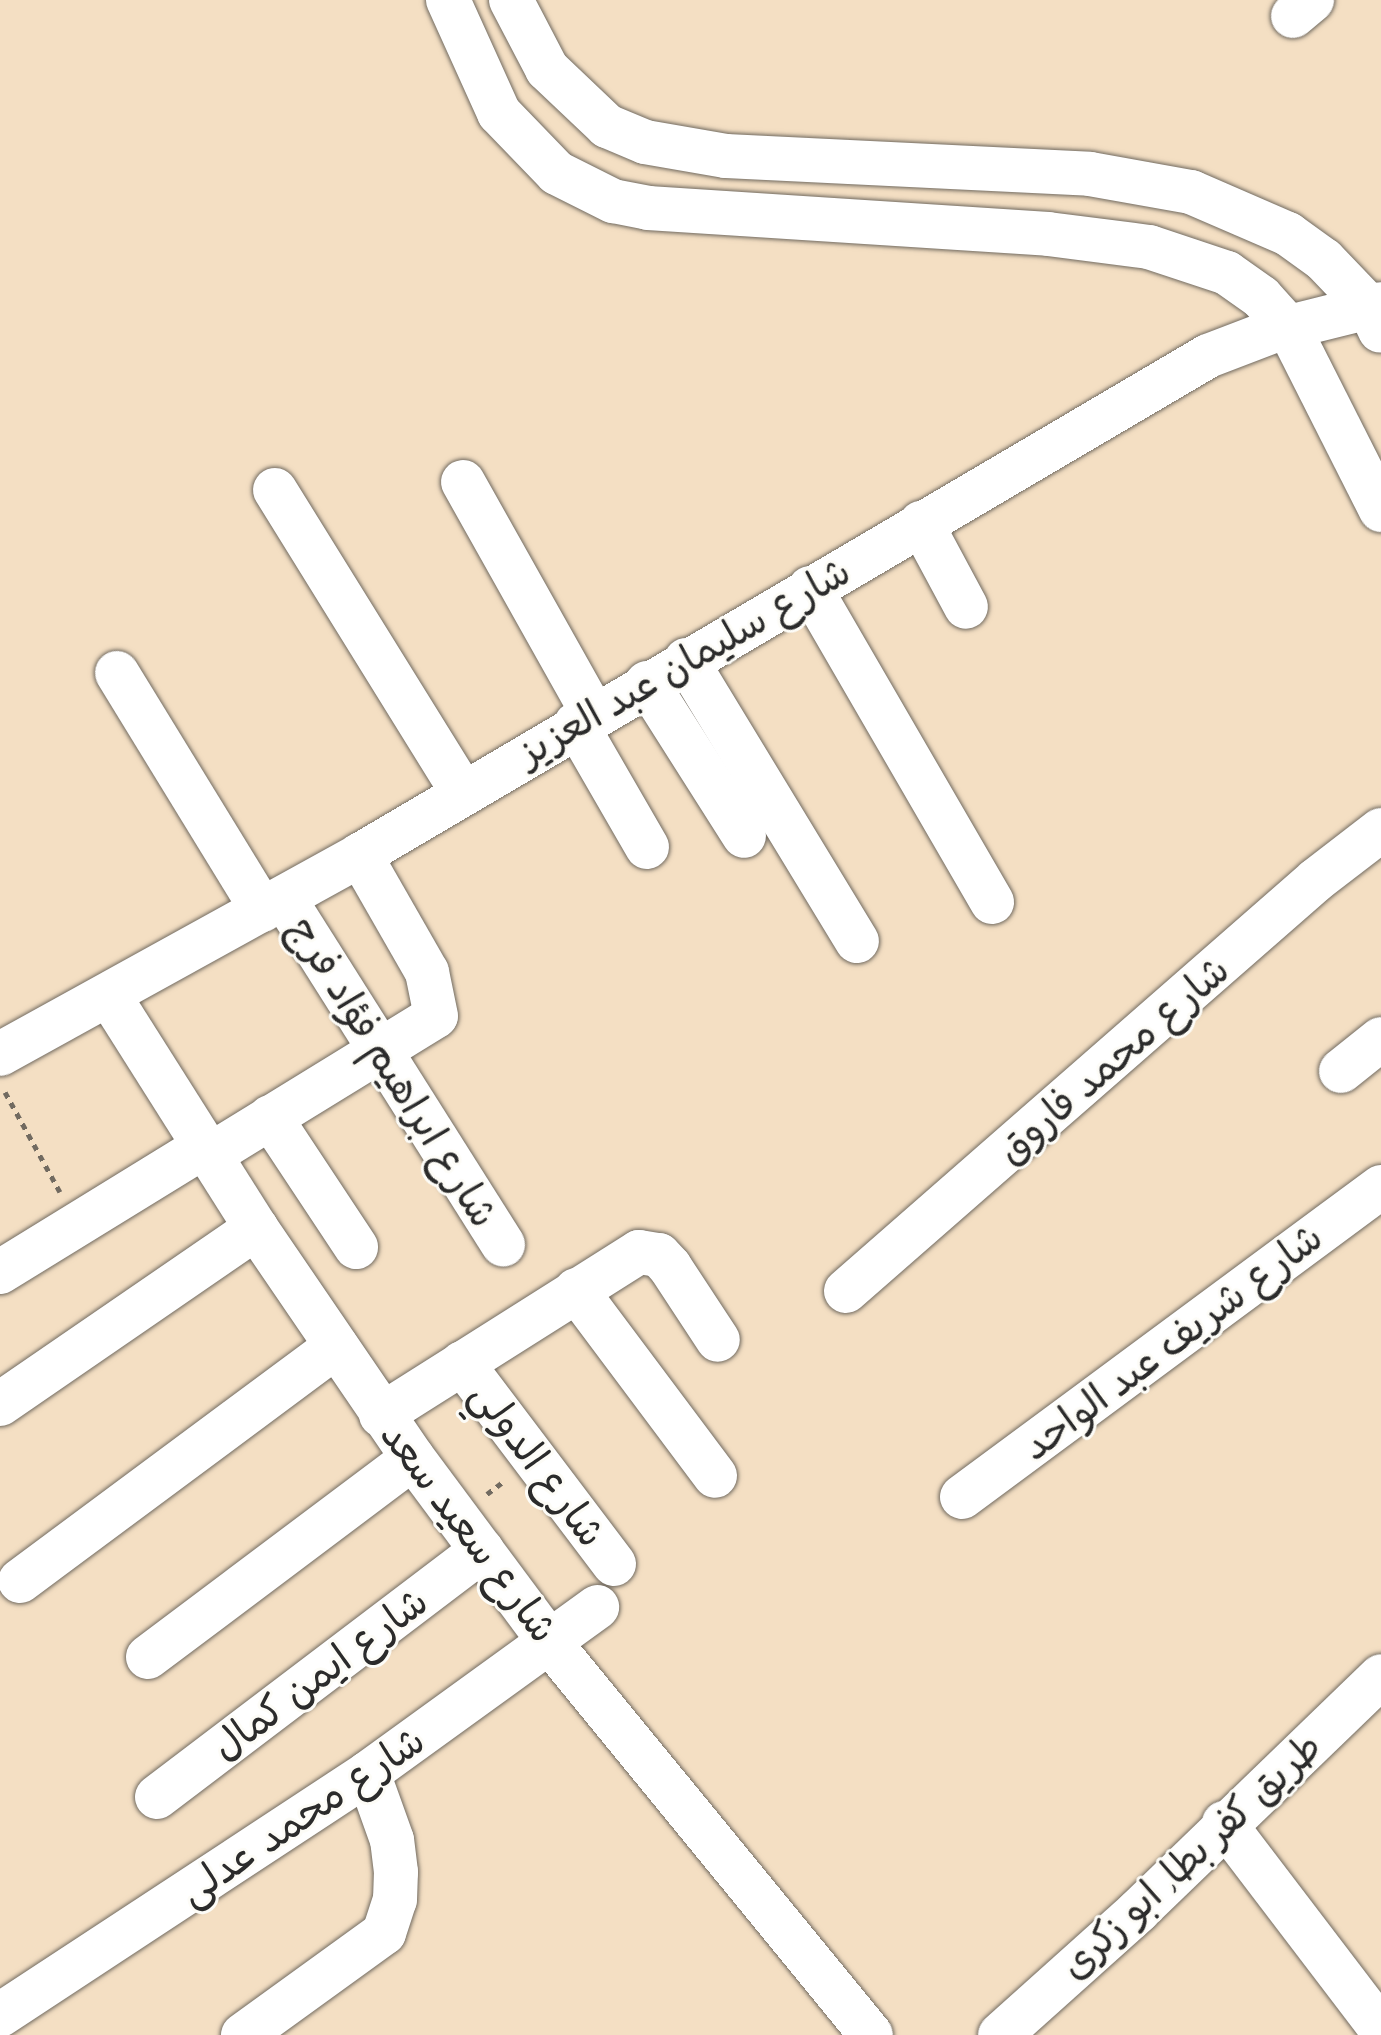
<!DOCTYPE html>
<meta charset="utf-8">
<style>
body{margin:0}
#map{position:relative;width:1381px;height:2035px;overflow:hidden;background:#f4dfc3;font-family:Caveat,"Playpen Sans Arabic",sans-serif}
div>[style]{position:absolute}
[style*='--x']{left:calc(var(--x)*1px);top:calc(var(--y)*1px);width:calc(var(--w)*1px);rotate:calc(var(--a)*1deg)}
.path>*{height:5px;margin-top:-2.5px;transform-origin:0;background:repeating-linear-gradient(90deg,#716a60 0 6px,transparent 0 12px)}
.roads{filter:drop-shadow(0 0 2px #716a60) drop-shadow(0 0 2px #716a60)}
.minor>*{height:44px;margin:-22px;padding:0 22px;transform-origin:22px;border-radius:22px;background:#fff}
span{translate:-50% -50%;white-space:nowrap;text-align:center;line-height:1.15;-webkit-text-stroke:6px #fdfcf7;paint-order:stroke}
.street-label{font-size:40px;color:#2b2b2b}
</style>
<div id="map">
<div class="path">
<div style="--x:5;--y:1092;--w:114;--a:61.2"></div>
<div style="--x:487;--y:1494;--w:21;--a:-37"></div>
</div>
<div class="roads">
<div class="minor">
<div style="--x:448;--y:0;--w:124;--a:65.7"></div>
<div style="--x:499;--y:113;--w:83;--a:46"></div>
<div style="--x:557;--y:173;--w:63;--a:26.6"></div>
<div style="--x:613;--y:201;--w:36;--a:11"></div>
<div style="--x:648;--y:208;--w:401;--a:3.7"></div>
<div style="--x:1048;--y:234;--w:102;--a:7.3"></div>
<div style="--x:1149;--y:247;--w:82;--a:18.4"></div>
<div style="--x:1227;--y:273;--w:42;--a:35.2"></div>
<div style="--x:1261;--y:297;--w:42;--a:47.9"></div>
<div style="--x:1289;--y:328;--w:204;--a:63.2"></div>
<div style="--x:511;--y:0;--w:78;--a:62.4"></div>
<div style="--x:547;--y:69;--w:83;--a:43.5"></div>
<div style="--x:607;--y:126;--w:41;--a:22.8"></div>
<div style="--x:645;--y:142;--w:82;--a:9.8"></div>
<div style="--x:726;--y:156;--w:364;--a:2.8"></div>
<div style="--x:1090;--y:174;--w:103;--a:10.1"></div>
<div style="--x:1191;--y:192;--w:106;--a:23.4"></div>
<div style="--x:1288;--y:234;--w:44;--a:35.8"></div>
<div style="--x:1324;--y:260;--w:65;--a:46.2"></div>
<div style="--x:1369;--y:307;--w:26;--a:65"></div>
<div style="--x:1293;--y:16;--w:25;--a:-40"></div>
<div style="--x:463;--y:482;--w:266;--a:60.7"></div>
<div style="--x:275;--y:490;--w:357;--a:58.2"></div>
<div style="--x:921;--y:523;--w:95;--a:61.8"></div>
<div style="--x:810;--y:588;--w:363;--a:59.9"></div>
<div style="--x:686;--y:660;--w:329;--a:58.7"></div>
<div style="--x:117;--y:673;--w:278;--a:58.5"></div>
<div style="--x:647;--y:683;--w:181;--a:57.6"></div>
<div style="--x:576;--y:724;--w:142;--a:60"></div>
<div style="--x:284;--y:898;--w:410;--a:57.7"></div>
<div style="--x:110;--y:997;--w:273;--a:57.7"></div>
<div style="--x:256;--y:1228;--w:278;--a:55.7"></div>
<div style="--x:413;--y:1458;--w:232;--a:53.4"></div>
<div style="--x:551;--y:1644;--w:505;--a:50.7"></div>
<div style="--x:0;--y:1054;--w:411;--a:-28.9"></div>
<div style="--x:360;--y:855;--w:984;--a:-30.47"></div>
<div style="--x:1208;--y:356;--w:70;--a:-21"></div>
<div style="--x:1273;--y:331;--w:111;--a:-14"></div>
<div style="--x:1341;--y:1071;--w:51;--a:-38.7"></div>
<div style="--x:270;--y:1117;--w:156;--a:56.5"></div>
<div style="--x:210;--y:1155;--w:265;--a:-31.6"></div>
<div style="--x:436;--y:1016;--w:45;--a:-101.6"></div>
<div style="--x:427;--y:972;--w:135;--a:-119.8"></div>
<div style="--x:0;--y:1272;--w:241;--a:-31.6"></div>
<div style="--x:576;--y:1290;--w:232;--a:53.2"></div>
<div style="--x:846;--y:1291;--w:624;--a:-41.17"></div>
<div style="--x:1316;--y:880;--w:82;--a:-37.6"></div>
<div style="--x:462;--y:1363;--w:252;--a:52.9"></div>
<div style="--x:0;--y:1404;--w:311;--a:-34.5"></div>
<div style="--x:381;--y:1415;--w:305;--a:-32.3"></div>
<div style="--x:639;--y:1252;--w:20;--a:9"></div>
<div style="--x:659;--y:1255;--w:16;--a:47"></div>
<div style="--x:670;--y:1267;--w:87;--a:56.7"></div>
<div style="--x:962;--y:1497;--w:521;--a:-36.5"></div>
<div style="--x:20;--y:1581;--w:394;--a:-36.6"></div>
<div style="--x:148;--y:1657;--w:331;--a:-36.9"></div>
<div style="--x:157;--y:1797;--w:408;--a:-37.2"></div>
<div style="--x:1224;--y:1823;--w:259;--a:52.7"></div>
<div style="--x:0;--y:2015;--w:440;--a:-33.3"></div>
<div style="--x:368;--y:1773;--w:283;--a:-35.9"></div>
<div style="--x:243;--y:2035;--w:174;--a:-35.9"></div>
<div style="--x:384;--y:1933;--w:35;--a:-72"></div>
<div style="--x:395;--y:1900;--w:28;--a:-88"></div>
<div style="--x:396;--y:1872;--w:32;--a:-97"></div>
<div style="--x:392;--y:1840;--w:71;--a:-109.7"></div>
<div style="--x:1000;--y:2035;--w:186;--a:-41.9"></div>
<div style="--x:1138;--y:1911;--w:338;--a:-44"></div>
</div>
</div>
<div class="street-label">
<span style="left:684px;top:662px;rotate:-30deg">شارع سليمان عبد العزيز</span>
<span style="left:1113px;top:1060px;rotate:-41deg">شارع محمد فاروق</span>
<span style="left:393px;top:1072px;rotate:58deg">شارع ابراهيم فؤاد فرج</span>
<span style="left:1172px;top:1342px;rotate:-37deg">شارع شريف عبد الواحد</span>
<span style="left:538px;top:1464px;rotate:53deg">شارع الدولي</span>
<span style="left:469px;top:1532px;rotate:53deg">شارع سعيد سعد</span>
<span style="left:320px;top:1674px;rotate:-37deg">شارع ايمن كمال</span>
<span style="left:302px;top:1816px;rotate:-34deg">شارع محمد عدلى</span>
<span style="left:1191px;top:1856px;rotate:-43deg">طريق كفر بطا, ابو زكرى</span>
</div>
</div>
